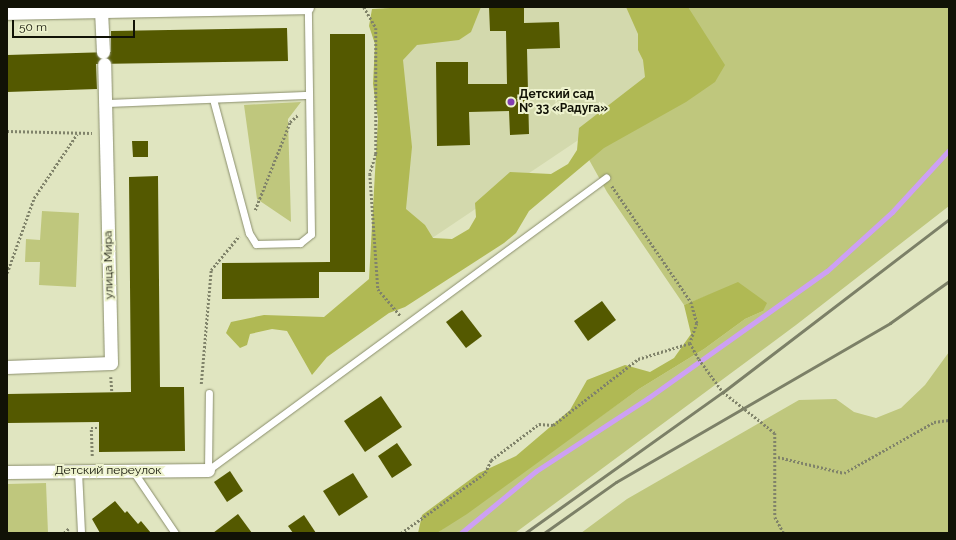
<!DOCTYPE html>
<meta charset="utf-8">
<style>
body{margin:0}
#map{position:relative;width:956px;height:540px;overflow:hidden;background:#e0e5c0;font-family:Raleway,sans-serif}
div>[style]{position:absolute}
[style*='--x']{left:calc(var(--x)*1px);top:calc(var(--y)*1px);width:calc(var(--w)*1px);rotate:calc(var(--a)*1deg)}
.built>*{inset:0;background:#d3d9ad}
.green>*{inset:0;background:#bfc77d}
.forest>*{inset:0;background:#b0b954}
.stream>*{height:5px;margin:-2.5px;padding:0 2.5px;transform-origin:2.5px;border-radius:2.5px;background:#cda0f4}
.building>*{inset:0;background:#545900}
.path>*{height:2.5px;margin-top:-1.25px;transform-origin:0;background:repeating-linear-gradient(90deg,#80836a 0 2px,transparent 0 4px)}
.roads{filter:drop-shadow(0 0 1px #8a8e6c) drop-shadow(0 0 1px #8a8e6c)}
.lane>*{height:7px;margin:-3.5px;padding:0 3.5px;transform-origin:3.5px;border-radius:3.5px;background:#fff}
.street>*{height:13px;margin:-6.5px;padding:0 6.5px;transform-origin:6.5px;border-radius:6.5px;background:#fff}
.rail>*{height:3px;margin:-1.5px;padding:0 1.5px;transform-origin:1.5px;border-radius:1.5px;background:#7c8067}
.dots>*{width:11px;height:11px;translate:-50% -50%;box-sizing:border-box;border:2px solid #edf2cd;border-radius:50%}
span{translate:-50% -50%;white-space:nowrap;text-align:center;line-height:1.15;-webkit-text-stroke:4px #edf2cd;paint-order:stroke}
.poi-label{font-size:12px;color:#111206;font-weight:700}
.left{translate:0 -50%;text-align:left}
.street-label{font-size:12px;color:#111206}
.frame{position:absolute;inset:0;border:8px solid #111206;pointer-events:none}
.scale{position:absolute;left:12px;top:20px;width:123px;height:18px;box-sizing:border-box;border:2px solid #111206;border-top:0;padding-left:5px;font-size:12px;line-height:14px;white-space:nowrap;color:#111206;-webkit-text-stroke:3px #edf2cd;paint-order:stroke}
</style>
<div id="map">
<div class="built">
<div style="clip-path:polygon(384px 7px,646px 7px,693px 63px,392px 265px)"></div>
</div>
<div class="green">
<div style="clip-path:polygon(646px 7px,949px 7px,949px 206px,796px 325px,515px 533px,437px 533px,639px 389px,704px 349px,745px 319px,763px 311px,719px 291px,684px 305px,607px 192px,578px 140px,693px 63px)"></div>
<div style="clip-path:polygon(301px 102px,288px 119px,291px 222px,257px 199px,244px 105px)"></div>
<div style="clip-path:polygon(42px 211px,79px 213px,76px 287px,39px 285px,40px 262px,25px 262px,26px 239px,40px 240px)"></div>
<div style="clip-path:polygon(949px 352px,949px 533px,581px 533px,627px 499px,799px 400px,836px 399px,854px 412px,876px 418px,901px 408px,925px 385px)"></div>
<div style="clip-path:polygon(46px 483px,48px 533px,7px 533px,7px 484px)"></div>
</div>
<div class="forest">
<div style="clip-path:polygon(408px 7px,481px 7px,471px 32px,459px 40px,417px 45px,403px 60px,412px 147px,406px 209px,425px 225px,433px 238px,452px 239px,469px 229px,476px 217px,475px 203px,510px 172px,551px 174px,568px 164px,577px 150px,579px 128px,645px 77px,643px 60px,638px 50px,638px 34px,626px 7px,688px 7px,725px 65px,715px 82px,686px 102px,604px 148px,529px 211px,516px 233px,504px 243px,405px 307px,389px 313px,327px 357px,312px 375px,287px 331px,272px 329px,250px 334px,247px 345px,240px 348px,226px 333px,231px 322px,264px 315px,324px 317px,369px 279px,378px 119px,373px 84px,375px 44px,369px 26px,372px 9px)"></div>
<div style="clip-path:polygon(738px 282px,767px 303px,763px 311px,745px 319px,704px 349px,639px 389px,467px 514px,437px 533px,418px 533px,422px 515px,479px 473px,516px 456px,570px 410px,587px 380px,625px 365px,650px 372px,674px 358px,691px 334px,684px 305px)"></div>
</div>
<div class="stream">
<div style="--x:461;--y:533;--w:97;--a:-39.6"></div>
<div style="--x:536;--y:471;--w:134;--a:-33.1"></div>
<div style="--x:648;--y:398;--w:219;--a:-35.4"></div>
<div style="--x:827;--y:271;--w:88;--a:-42.2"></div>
<div style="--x:892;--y:212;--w:84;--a:-47.4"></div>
</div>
<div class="building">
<div style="clip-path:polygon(489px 7px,524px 7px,524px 23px,559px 22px,560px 48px,527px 49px,529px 134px,510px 135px,509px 111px,469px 112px,470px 145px,437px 146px,436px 62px,468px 62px,468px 84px,507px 84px,506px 31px,490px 31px)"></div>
<div style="clip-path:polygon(287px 28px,288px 61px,96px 64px,97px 89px,7px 92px,7px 55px,111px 52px,111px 31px)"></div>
<div style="clip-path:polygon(330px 34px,365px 34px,365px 272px,319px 272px,319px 298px,222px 299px,222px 263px,330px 262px)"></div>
<div style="clip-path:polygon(132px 141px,148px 141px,148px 157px,133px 157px)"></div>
<div style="clip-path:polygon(158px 176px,160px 387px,184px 387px,185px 451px,99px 452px,99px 422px,7px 423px,7px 394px,131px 392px,129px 177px)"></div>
<div style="clip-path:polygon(602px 301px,616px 320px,588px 341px,574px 321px)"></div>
<div style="clip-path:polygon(462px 310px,482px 336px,466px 348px,446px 322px)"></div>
<div style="clip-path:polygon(381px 396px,402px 427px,365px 452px,344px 421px)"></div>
<div style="clip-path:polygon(397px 443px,412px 465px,392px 478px,378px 456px)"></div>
<div style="clip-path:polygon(230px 471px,243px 491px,227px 502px,214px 482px)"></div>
<div style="clip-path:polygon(353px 473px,368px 497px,339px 516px,323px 491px)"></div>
<div style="clip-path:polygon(115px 501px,125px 513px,127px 511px,138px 524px,141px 521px,151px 533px,100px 533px,92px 519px)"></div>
<div style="clip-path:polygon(238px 514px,252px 533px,213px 533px)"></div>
<div style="clip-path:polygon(304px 515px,316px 533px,293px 533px,288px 526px)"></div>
</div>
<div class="path">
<div style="--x:364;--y:7;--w:24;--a:60"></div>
<div style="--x:376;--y:28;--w:126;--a:90"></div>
<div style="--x:376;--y:154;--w:21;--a:107"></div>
<div style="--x:370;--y:174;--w:115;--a:86"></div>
<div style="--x:378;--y:289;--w:35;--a:50"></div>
<div style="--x:7;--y:131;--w:85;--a:1.3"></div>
<div style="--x:612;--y:186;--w:140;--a:55.7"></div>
<div style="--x:691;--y:302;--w:22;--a:74"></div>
<div style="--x:697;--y:323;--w:21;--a:109"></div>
<div style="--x:690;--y:343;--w:18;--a:61"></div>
<div style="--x:699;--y:359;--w:41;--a:54"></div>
<div style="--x:723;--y:392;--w:66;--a:38.3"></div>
<div style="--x:775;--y:433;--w:84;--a:90"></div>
<div style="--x:775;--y:517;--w:18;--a:61"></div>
<div style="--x:255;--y:210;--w:95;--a:-68.3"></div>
<div style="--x:290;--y:122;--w:11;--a:-41"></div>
<div style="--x:7;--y:273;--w:80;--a:-70.2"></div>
<div style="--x:34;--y:198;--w:77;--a:-56.1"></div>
<div style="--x:111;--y:377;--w:15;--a:86"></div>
<div style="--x:201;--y:384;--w:114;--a:-85"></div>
<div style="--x:211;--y:270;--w:44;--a:-50.5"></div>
<div style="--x:92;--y:456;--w:28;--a:-92"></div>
<div style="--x:91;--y:428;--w:8;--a:0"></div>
<div style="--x:778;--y:457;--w:68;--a:13.6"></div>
<div style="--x:844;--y:473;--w:103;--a:-29.5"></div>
<div style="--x:934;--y:422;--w:15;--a:-8"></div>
<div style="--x:64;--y:533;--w:7;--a:-45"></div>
<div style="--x:401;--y:533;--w:103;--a:-35.5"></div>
<div style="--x:485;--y:473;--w:14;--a:-65"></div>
<div style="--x:491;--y:460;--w:60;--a:-36.9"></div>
<div style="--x:539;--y:424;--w:14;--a:4"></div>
<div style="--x:553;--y:425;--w:108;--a:-37.8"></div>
<div style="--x:638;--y:359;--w:54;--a:-17.1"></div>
</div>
<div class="roads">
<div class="lane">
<div style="--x:213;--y:99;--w:139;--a:75"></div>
<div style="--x:249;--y:233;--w:13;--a:58"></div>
<div style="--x:256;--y:244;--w:44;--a:-1.3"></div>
<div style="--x:300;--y:243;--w:14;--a:-39"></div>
<div style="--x:311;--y:234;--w:227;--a:-90.8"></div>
<div style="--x:105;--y:103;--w:202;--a:-2.3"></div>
<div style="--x:208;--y:470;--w:494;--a:-36.3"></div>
<div style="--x:208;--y:470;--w:77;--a:-89.3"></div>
<div style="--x:78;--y:471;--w:62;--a:87.2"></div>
<div style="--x:133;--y:471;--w:75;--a:55.9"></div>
</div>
<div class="street">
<div style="--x:101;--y:10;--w:42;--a:87.3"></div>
<div style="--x:7;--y:13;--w:300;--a:-1.1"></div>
<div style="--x:7;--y:367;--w:104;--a:-2.2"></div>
<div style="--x:111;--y:363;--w:299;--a:-91.3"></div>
<div style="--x:7;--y:472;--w:201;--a:-0.6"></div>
</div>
</div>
<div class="rail">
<div style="--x:525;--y:533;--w:243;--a:-35.5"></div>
<div style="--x:723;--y:392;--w:285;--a:-37.4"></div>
<div style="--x:544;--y:533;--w:88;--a:-35.3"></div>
<div style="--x:616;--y:482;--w:317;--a:-30.1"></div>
<div style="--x:890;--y:323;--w:72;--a:-35.4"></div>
</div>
<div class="dots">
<div style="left:511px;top:102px;background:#823eb2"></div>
</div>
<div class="poi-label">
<span class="left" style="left:519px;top:102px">Детский сад<br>№ 33 «Радуга»</span>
</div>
<div class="street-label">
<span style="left:109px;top:265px;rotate:-91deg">улица Мира</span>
<span style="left:108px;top:471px">Детский переулок</span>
</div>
<div class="frame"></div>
<div class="scale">50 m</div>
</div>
